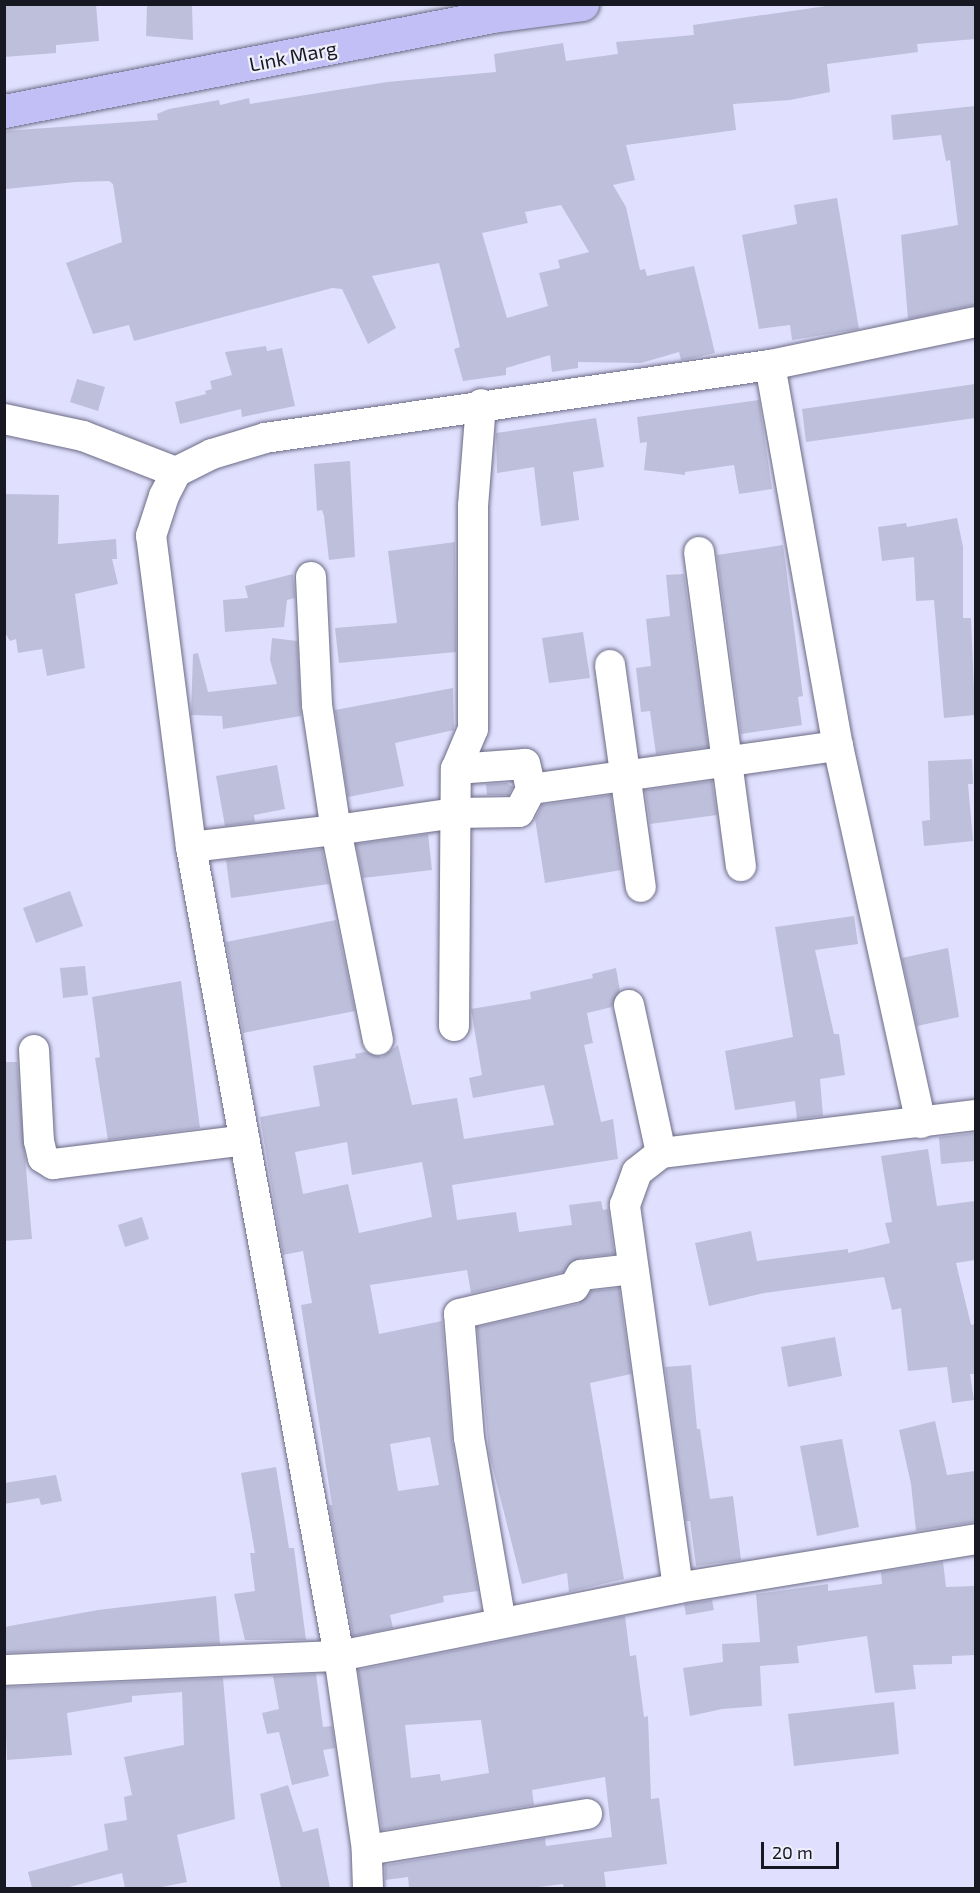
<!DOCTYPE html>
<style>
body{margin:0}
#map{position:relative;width:980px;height:1893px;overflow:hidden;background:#e0e0fe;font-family:"Exo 2",sans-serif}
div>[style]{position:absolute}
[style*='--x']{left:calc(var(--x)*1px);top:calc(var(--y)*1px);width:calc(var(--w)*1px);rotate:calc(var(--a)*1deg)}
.building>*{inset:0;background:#bebfdb}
.roads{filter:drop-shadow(0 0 2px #6b6b85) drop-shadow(0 0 2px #6b6b85)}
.minor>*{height:30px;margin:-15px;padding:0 15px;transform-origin:15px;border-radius:15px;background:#fff}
.major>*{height:33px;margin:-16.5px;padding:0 16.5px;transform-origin:16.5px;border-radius:16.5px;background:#c1bff5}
span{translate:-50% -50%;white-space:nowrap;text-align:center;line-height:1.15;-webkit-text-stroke:4.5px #efeffb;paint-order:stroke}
.street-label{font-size:20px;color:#181822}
.frame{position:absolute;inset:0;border:6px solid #181822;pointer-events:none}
.scale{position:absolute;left:761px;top:1842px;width:78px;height:27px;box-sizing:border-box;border:3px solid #181822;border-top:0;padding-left:8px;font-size:18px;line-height:21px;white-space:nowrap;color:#181822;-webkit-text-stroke:4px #efeffb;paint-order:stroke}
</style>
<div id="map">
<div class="building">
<div style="clip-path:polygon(4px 4px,96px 4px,99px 41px,56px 45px,56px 53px,4px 57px)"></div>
<div style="clip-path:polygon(147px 4px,192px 4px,193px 40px,146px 36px)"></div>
<div style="clip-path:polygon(evenodd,840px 4px,975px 4px,975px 39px,917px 44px,918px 52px,827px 64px,830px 92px,790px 100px,733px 104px,736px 130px,626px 145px,635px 180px,613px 185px,626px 207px,640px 270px,645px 269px,647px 276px,694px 266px,715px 353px,690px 359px,681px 360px,679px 352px,641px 363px,578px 362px,578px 368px,552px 372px,550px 355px,506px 368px,506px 375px,463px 381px,454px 349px,460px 347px,439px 263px,372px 276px,396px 328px,368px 344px,342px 289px,332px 288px,134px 341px,129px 325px,93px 334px,66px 263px,122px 242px,113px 184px,109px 181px,76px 182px,6px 189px,4px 131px,158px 120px,157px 114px,169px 109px,219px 100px,220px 105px,249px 98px,250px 104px,387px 82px,496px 72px,494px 54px,563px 43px,566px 61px,618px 54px,616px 42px,694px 35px,693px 25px,840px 4px,561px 205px,589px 252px,558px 260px,560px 268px,539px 273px,548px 306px,507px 318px,482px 233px,528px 223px,525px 212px,561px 205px)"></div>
<div style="clip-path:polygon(975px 106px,975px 305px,908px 319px,901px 235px,958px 225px,950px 160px,946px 161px,941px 135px,893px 140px,891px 115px)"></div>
<div style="clip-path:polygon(837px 198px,859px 329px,792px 340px,790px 325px,759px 329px,742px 235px,797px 224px,794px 205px)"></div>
<div style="clip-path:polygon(266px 346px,267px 351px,282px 348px,295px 406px,242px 417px,241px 409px,180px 424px,175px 402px,206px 394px,205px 391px,212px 389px,210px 381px,232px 375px,225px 352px)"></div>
<div style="clip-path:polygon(77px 379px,105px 387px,98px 411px,70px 402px)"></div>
<div style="clip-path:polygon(975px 384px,975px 418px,806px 442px,802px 409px)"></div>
<div style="clip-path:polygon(759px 400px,772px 489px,739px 494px,734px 465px,685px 472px,685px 475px,644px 470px,647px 442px,640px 443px,637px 417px)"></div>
<div style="clip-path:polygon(596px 418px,604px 467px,573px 472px,579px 520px,541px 526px,534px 467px,497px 473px,496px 433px)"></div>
<div style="clip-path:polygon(350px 461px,355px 557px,329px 560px,324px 516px,322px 510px,317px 511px,314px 464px)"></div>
<div style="clip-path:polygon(4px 494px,59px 495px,58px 544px,116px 539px,117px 559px,112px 559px,118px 584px,75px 594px,85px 668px,47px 676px,42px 649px,18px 653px,16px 639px,10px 641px,4px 631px)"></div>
<div style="clip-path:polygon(957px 518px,963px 547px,963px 618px,971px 618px,975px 715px,944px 718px,934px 600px,916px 601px,914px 557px,882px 561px,878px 527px,906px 523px,907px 527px)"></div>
<div style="clip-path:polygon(455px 542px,456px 652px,339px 663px,335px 628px,397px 623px,388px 551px)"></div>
<div style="clip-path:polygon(783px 545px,803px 696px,798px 697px,802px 725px,741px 734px,717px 555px)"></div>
<div style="clip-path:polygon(293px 574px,295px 598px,287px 600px,284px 627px,225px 632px,223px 600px,248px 598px,245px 586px)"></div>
<div style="clip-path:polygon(684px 574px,708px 747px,656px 754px,650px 711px,641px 712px,636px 668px,651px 666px,646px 619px,670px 616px,666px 575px)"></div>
<div style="clip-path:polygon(583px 632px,590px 678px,549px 683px,542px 638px)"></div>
<div style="clip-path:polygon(272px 638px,297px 641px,301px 716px,223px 729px,222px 716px,191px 715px,193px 654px,198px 653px,208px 692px,277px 684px,270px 660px)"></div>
<div style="clip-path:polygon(453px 688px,454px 730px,395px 743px,404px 786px,348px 797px,335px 710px)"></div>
<div style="clip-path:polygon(972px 759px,973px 784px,968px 784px,973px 841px,924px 846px,922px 821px,930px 820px,928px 761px)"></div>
<div style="clip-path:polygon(277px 765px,285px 809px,254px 815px,255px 822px,225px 826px,216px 776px)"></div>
<div style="clip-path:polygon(712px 781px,717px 815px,650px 824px,645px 790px)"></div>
<div style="clip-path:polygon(507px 783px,513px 787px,508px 795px,487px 795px,486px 784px)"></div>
<div style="clip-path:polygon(611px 795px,621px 870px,545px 883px,535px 819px,542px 805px)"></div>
<div style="clip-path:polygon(428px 834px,432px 870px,363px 878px,356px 844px)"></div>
<div style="clip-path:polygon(322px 849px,329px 884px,231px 898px,226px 860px)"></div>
<div style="clip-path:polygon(70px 891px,83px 926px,36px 943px,23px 908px)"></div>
<div style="clip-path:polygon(854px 916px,858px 944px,815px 950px,834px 1034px,839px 1034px,845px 1075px,820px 1079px,823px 1116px,797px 1119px,795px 1101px,735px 1110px,725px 1051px,793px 1037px,775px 927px)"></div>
<div style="clip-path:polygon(336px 920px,355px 1011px,243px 1033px,226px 942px)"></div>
<div style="clip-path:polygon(948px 948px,959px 1017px,917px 1026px,902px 958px)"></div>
<div style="clip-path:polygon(85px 966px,88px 995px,63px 998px,60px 968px)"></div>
<div style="clip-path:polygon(evenodd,616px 968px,620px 991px,612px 1007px,587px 1013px,593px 1043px,584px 1045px,601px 1122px,613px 1119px,618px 1159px,452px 1185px,457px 1220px,516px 1212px,519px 1232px,572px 1225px,569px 1205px,601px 1201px,603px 1210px,608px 1209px,614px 1254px,579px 1258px,563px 1272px,471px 1293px,467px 1270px,370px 1285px,379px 1334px,442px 1321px,452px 1441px,478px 1591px,443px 1596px,444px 1602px,390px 1615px,393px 1628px,353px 1636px,329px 1505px,332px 1505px,301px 1305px,312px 1303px,303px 1251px,283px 1255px,260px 1117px,320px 1106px,313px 1066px,356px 1058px,355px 1054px,365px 1052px,382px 1057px,398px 1045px,412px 1105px,457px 1098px,464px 1139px,554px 1125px,544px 1085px,473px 1098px,469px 1078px,482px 1075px,471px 1009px,531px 999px,530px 992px,593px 978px,592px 974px,616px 968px,347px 1142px,352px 1175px,422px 1162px,432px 1217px,359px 1233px,348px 1184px,303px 1194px,295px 1152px,347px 1142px,616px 968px,430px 1437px,439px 1485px,398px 1491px,390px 1444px,430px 1437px)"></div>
<div style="clip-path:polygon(181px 981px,200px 1128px,108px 1140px,95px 1058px,100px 1057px,92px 997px)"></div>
<div style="clip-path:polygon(4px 1062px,17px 1062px,32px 1239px,4px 1241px)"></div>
<div style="clip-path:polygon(975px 1133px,975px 1161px,941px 1164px,939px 1137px)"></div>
<div style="clip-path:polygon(928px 1149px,937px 1206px,975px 1201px,975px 1260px,956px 1263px,971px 1325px,975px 1324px,975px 1374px,970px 1374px,974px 1400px,952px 1403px,947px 1367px,908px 1371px,901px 1308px,892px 1310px,884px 1277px,764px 1293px,709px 1306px,695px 1243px,751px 1231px,757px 1261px,848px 1249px,848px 1253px,890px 1243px,885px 1223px,892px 1222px,881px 1156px)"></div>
<div style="clip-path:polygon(142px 1217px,149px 1239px,125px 1247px,118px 1225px)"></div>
<div style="clip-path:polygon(619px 1288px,631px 1374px,590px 1383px,624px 1579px,569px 1592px,567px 1573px,522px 1584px,489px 1453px,477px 1327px,578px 1304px,592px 1291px)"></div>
<div style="clip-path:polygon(835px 1337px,842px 1376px,788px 1387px,781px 1347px)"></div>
<div style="clip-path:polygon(691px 1365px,697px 1429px,700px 1429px,710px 1499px,733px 1496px,741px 1560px,696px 1566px,690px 1521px,686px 1521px,665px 1367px)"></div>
<div style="clip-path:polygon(935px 1421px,947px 1475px,975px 1471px,975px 1522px,916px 1531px,911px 1484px,899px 1430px)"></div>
<div style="clip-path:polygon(842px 1439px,859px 1527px,817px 1536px,800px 1446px)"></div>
<div style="clip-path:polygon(276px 1467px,289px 1548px,294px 1548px,306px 1640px,245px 1640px,234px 1594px,255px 1591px,250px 1553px,255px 1553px,241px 1473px)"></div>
<div style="clip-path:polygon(56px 1475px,62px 1501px,41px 1505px,39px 1498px,4px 1504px,4px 1483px)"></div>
<div style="clip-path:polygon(943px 1562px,946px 1587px,975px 1586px,975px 1655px,952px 1656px,952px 1664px,913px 1665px,916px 1689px,875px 1693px,867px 1636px,797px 1646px,799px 1663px,760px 1666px,762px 1706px,722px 1709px,690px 1716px,683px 1668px,723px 1662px,722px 1644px,760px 1642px,756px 1594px,828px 1584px,828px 1591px,882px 1584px,881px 1572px)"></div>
<div style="clip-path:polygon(216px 1596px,220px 1644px,4px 1653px,4px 1627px,98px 1610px)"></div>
<div style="clip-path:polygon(712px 1600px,714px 1610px,686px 1615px,684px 1604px)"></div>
<div style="clip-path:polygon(evenodd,625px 1616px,630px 1656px,636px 1655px,644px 1717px,648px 1716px,651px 1799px,659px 1798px,667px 1864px,604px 1872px,606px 1888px,564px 1888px,563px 1884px,531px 1888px,409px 1888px,408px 1877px,385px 1880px,385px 1865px,545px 1838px,546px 1846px,612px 1837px,605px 1777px,532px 1790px,534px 1805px,382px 1830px,358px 1670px,625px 1616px,481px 1720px,489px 1773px,441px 1781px,440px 1774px,411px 1778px,405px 1725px,481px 1720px)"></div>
<div style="clip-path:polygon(316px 1674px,323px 1727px,332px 1726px,335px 1748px,323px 1750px,329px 1776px,292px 1785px,279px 1732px,267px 1734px,262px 1713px,279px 1709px,273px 1676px)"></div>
<div style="clip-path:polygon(223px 1678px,235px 1819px,177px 1835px,187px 1882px,157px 1888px,125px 1888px,122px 1873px,66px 1888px,32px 1888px,28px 1872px,108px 1850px,104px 1824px,127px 1820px,124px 1797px,132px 1795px,124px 1757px,184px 1745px,182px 1692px,132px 1696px,132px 1702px,67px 1713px,72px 1755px,7px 1760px,4px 1687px)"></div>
<div style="clip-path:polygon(894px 1702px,899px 1754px,794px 1766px,788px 1714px)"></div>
<div style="clip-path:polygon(288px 1785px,303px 1832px,318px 1828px,330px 1888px,281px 1888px,260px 1794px)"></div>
</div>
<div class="roads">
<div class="minor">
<div style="--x:770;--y:365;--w:387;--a:79.9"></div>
<div style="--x:838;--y:746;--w:386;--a:77.6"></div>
<div style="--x:4;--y:419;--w:81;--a:12.1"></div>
<div style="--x:83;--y:436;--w:100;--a:21.2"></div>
<div style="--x:699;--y:552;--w:317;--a:82.4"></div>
<div style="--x:311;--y:577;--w:128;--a:87.3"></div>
<div style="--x:317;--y:705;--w:126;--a:81.4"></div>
<div style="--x:336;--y:830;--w:120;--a:-8.1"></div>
<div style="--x:455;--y:813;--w:64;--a:-0.9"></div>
<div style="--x:519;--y:812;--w:26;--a:-62"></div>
<div style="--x:531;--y:789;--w:26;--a:-103"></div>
<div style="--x:525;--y:764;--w:69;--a:175.9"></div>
<div style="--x:610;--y:665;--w:224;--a:82.1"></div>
<div style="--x:531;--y:789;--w:310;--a:-8"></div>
<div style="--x:191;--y:847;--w:146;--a:-6.7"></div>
<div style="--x:336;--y:830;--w:214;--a:78.7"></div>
<div style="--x:629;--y:1005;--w:151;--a:77.8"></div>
<div style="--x:454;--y:1026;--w:257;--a:-89.6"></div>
<div style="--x:456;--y:769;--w:43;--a:-67"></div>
<div style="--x:473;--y:729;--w:223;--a:-90"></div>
<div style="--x:473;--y:506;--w:102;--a:-85.5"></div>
<div style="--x:34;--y:1050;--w:91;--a:86.9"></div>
<div style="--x:39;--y:1141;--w:17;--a:77"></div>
<div style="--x:43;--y:1158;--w:12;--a:31"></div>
<div style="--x:53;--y:1164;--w:193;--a:-7.1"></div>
<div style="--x:678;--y:1588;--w:387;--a:-97.9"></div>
<div style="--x:625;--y:1205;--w:35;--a:-70"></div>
<div style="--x:637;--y:1172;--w:31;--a:-38"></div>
<div style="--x:661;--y:1153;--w:317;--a:-6.9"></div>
<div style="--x:501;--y:1623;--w:188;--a:-99.8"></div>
<div style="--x:469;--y:1438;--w:124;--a:-94.6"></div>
<div style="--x:459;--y:1314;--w:118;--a:-13.2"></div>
<div style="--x:574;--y:1287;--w:14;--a:-60"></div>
<div style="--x:581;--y:1275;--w:52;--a:-6.6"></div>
<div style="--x:4;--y:1670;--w:335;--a:-2.4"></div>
<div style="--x:339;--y:1656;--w:346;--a:-11.3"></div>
<div style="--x:678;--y:1588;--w:302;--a:-9.3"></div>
<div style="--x:367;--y:1850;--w:223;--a:-9.3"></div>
<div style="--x:368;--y:1888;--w:38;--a:-92"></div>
<div style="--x:367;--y:1850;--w:196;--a:-98.2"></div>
<div style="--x:339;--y:1656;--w:822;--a:-100.37"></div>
<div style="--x:191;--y:847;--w:314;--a:-97.3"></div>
<div style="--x:151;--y:536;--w:42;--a:-72"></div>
<div style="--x:164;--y:496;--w:27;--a:-63"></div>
<div style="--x:176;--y:472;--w:40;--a:-26.6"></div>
<div style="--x:212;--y:454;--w:55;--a:-16.8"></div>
<div style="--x:265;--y:438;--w:510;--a:-8.23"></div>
<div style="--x:770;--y:365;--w:210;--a:-11.8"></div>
</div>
<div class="major">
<div style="--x:4;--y:111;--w:497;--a:-11"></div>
<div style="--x:492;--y:16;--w:91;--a:-7.6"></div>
</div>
</div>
<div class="street-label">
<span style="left:293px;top:56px;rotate:-11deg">Link Marg</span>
</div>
<div class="frame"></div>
<div class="scale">20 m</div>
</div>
